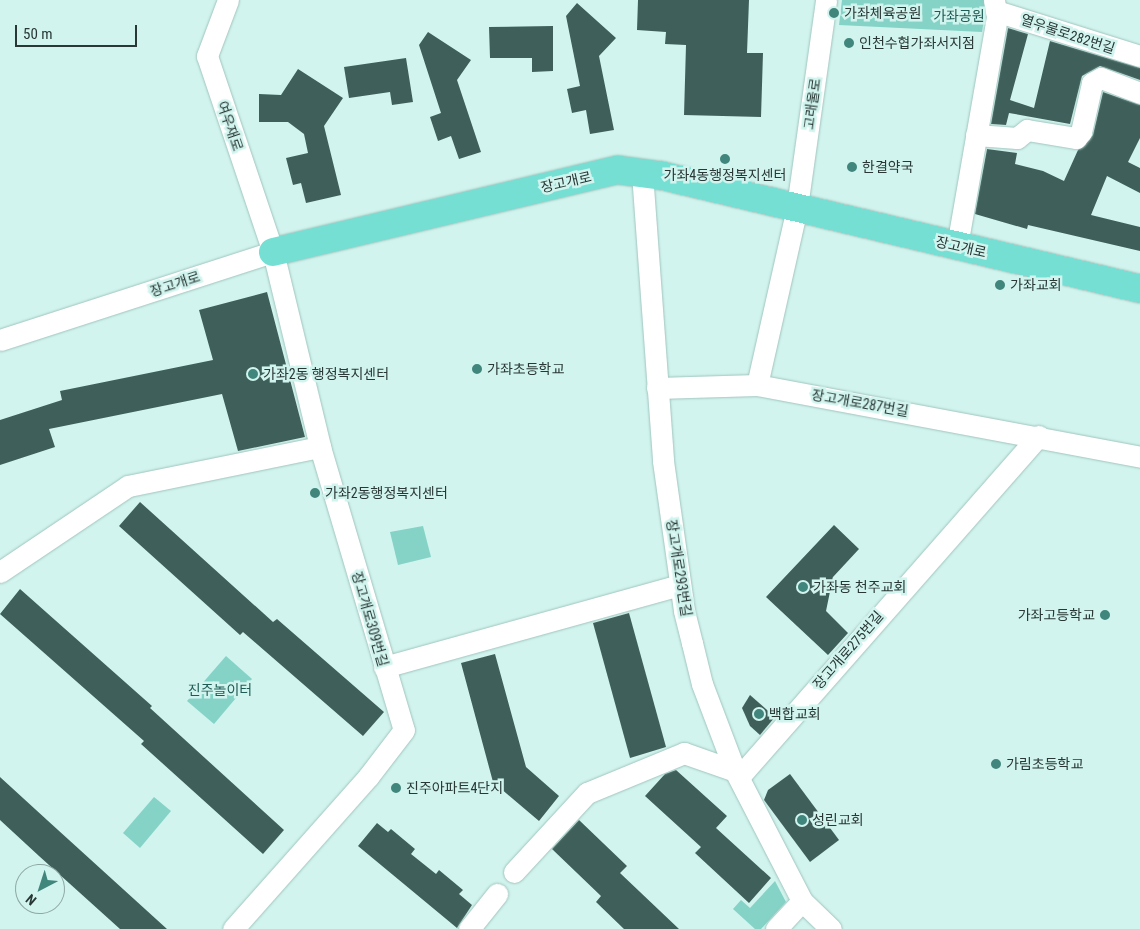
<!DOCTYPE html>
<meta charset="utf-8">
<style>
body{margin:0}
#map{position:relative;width:1140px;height:929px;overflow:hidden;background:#d1f4ee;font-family:"Roboto Condensed","Noto Sans KR",sans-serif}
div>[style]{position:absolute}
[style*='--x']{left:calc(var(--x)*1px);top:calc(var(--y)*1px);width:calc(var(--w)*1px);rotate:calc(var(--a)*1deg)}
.green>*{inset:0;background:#85d2c6}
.building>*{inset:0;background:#3f5f5a}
.roads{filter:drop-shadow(0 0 1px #a1c4be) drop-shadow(0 0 1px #a1c4be)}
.minor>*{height:21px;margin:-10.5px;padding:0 10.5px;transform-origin:10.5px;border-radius:10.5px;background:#fff}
.major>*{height:28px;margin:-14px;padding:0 14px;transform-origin:14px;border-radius:14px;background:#75dfd4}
.dots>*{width:14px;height:14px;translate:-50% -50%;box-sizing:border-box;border:2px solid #d1f4ee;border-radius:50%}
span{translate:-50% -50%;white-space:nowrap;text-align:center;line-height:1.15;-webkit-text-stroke:5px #d1f4ee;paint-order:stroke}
.poi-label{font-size:14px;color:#293735}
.left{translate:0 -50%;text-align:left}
.right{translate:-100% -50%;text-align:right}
.park-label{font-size:14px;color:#1e5b54}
.street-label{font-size:14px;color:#293735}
.north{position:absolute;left:15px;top:864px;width:50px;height:50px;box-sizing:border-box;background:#d1f4ee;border:1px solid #8ea8a4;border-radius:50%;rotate:220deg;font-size:14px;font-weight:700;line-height:20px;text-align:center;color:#293735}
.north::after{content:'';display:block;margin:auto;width:18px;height:22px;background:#40867c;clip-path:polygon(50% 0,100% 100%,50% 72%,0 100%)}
.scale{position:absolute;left:15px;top:25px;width:122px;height:22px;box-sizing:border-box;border:2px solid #293735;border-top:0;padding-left:6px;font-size:15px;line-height:18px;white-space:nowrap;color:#293735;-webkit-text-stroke:4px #d1f4ee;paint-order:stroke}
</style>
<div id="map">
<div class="green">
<div style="clip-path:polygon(842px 0,987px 0,982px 32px,839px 25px)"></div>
<div style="clip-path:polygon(423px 526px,431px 557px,398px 565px,390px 532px)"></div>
<div style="clip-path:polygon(226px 656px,252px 679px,214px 724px,187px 701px)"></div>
<div style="clip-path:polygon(154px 797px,171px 811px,140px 848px,123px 833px)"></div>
<div style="clip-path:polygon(775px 881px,786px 902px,761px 929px,755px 929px,733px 909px,741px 900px,750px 908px)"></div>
</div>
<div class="building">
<div style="clip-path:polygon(638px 0,749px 0,747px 53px,763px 53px,761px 117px,684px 115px,686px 45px,665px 44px,666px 32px,637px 30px)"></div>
<div style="clip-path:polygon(577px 3px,616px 38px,599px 56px,614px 130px,590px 134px,586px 110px,572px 113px,567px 89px,580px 86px,566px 16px)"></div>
<div style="clip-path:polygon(553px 26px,553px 71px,532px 72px,532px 58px,490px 58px,489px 27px)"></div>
<div style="clip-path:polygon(1008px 28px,1028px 34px,1010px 100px,1034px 108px,1050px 41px,1140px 68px,1140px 80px,1100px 66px,1082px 76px,1070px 124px,1009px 113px,1006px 125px,991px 124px)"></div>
<div style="clip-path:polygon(428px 32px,471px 60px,457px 80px,481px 152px,459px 159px,451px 136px,438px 141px,430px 117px,441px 113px,419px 45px)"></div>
<div style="clip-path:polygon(406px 58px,413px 102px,392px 105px,390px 92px,349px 98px,344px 67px)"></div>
<div style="clip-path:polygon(298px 69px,343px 98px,324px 126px,341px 195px,306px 203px,301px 183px,293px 185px,286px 158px,308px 153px,304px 134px,288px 122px,259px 122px,259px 94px,281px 95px)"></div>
<div style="clip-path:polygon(1103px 92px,1140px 105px,1140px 138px,1128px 162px,1140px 168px,1140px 193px,1107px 176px,1091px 215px,1140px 227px,1140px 251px,1028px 225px,1027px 229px,975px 214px,987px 149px,1017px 153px,1015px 164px,1043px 171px,1064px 181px,1078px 150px,1093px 135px)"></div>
<div style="clip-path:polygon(267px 292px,305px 437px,238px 451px,222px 394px,49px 429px,55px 447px,0 465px,0 420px,62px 400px,60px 391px,213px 360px,199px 310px)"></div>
<div style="clip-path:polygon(140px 502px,273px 622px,277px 619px,384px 712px,363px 736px,243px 632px,240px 635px,119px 526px)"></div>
<div style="clip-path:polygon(834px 525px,859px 549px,833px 577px,826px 611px,848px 633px,828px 655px,766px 597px)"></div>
<div style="clip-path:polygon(20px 589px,152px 706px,150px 708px,284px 830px,263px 854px,141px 744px,144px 741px,0 614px)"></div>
<div style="clip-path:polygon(629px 613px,666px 747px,630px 758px,593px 623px)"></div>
<div style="clip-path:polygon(495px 654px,526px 767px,559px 796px,539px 821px,493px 782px,461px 663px)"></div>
<div style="clip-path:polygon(750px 695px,775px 717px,760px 735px,750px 726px,742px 708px)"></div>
<div style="clip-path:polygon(676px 770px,727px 816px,716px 828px,771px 878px,749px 903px,695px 853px,701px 847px,645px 796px,665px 774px)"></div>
<div style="clip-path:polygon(790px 774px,839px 840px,810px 862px,764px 800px,768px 790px)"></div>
<div style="clip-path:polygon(0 777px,47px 820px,167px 929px,120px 929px,39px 856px,0 820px)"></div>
<div style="clip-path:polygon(579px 820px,627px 866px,620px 873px,679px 929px,624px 929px,596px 902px,601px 896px,552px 849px)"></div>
<div style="clip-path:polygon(377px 823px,388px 832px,391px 829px,415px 849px,411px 854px,436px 874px,439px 870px,463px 890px,459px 894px,472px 905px,457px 928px,358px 846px)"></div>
</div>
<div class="roads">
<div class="minor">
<div style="--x:228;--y:0;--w:60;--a:110.6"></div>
<div style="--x:207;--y:56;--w:207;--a:71.4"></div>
<div style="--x:273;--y:252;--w:201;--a:76.4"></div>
<div style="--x:320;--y:447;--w:295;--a:73.5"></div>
<div style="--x:404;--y:730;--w:59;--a:127.5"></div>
<div style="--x:368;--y:777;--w:203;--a:131.6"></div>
<div style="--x:996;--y:11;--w:151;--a:17.4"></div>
<div style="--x:976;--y:135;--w:41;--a:4.2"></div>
<div style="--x:1017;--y:138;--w:13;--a:-39"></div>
<div style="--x:1027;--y:130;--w:50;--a:9.3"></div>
<div style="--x:1076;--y:138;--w:8;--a:-50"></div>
<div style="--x:1081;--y:132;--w:50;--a:-77.3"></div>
<div style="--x:1092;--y:83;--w:10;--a:-29"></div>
<div style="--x:1101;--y:78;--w:42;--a:21"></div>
<div style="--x:642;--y:173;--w:289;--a:85.8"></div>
<div style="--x:663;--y:461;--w:151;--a:82"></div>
<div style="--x:684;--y:611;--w:33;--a:76"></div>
<div style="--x:692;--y:643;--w:42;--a:76.3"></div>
<div style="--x:702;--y:684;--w:93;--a:69.2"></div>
<div style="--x:735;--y:771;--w:146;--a:62.7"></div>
<div style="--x:802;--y:901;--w:40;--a:44"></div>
<div style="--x:957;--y:246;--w:233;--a:-80.1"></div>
<div style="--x:997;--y:16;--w:16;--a:-101"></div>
<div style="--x:0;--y:340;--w:287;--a:-17.9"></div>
<div style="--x:757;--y:385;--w:182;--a:-77.3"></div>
<div style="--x:797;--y:207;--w:209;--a:-82"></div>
<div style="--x:657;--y:388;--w:100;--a:-1.7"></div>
<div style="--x:757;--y:385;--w:390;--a:10.6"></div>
<div style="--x:0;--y:572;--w:154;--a:-33.9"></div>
<div style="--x:128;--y:486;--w:196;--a:-11.5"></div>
<div style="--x:384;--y:667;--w:307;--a:-15.5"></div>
<div style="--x:739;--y:777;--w:454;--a:-48.7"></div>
<div style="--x:514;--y:872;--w:108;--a:-47.3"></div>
<div style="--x:587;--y:793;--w:105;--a:-22.4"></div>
<div style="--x:684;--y:753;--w:54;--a:19.4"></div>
<div style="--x:469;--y:929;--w:45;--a:-51.3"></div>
<div style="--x:776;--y:929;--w:38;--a:-47"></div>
</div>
<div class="major">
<div style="--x:273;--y:252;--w:355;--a:-13.4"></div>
<div style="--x:618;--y:170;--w:45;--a:7.6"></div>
<div style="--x:663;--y:176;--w:490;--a:13.3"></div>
</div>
</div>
<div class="dots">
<div style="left:834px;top:13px;background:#40867c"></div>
<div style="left:849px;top:43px;background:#40867c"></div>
<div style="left:725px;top:159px;background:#40867c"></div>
<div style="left:852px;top:167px;background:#40867c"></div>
<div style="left:1000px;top:285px;background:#40867c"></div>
<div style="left:477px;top:369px;background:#40867c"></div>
<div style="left:253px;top:374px;background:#40867c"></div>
<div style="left:315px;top:493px;background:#40867c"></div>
<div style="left:803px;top:587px;background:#40867c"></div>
<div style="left:1105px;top:615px;background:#40867c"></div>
<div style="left:759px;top:714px;background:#40867c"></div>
<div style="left:996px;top:764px;background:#40867c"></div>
<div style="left:396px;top:788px;background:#40867c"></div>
<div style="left:802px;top:820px;background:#40867c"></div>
</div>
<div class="poi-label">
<span class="left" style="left:844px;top:13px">가좌체육공원</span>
<span class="left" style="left:859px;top:43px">인천수협가좌서지점</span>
<span class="left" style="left:862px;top:167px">한결약국</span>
<span style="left:725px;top:175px">가좌4동행정복지센터</span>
<span class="left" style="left:1010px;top:285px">가좌교회</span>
<span class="left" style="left:487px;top:369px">가좌초등학교</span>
<span class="left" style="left:263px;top:374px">가좌2동 행정복지센터</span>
<span class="left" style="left:325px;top:493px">가좌2동행정복지센터</span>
<span class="left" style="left:813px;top:587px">가좌동 천주교회</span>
<span class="right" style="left:1095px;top:615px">가좌고등학교</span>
<span class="left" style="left:769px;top:714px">백합교회</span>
<span class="left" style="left:1006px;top:764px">가림초등학교</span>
<span class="left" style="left:406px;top:788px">진주아파트4단지</span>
<span class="left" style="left:812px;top:820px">성린교회</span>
</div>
<div class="park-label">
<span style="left:959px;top:16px">가좌공원</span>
<span style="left:220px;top:690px">진주놀이터</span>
</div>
<div class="street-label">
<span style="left:1068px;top:34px;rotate:18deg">열우물로282번길</span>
<span style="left:812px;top:104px;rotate:-82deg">고래울로</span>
<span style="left:230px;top:126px;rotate:71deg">여우재로</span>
<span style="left:566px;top:182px;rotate:-13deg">장고개로</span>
<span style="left:961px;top:247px;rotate:13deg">장고개로</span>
<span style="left:175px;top:284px;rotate:-18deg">장고개로</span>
<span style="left:860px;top:403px;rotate:10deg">장고개로287번길</span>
<span style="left:679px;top:568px;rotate:81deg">장고개로293번길</span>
<span style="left:370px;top:619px;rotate:74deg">장고개로309번길</span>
<span style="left:848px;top:650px;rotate:-49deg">장고개로275번길</span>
</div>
<div class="north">N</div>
<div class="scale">50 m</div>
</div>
